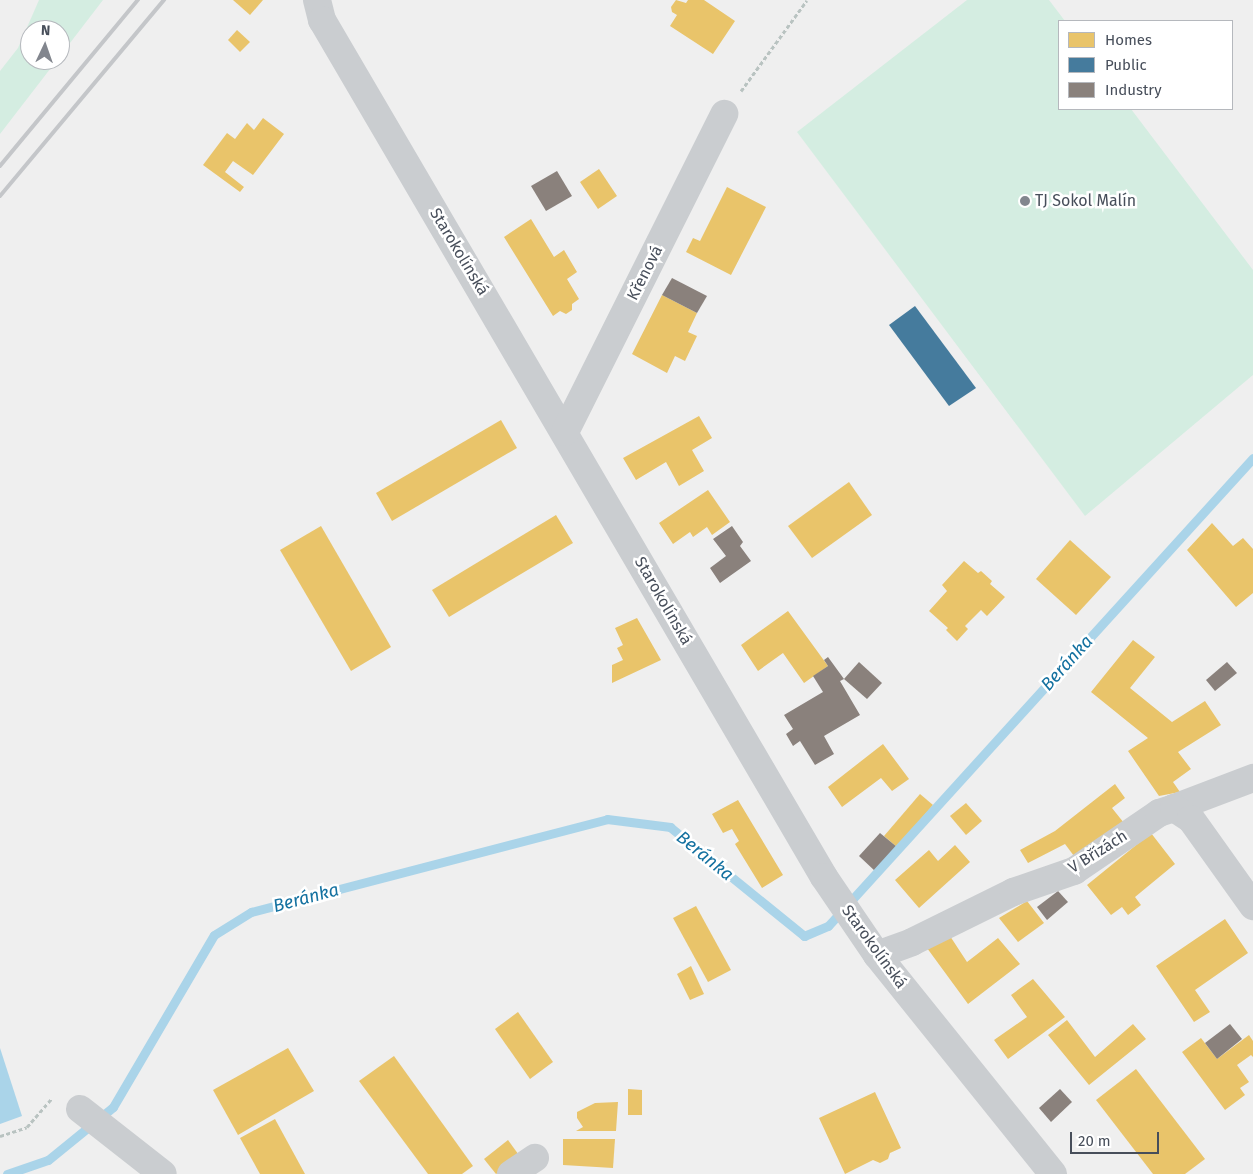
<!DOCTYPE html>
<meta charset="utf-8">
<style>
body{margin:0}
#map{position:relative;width:1253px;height:1174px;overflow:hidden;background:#efefef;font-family:"Fira Sans",sans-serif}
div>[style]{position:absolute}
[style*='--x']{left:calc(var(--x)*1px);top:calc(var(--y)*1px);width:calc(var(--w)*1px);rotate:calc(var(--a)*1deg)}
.green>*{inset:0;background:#d4ede1}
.water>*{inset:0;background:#aad4e9}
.homes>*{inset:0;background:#e9c46a}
.public>*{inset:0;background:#457b9d}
.industry>*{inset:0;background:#8a817c}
.stream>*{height:9px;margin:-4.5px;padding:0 4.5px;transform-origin:4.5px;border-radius:4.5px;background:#aad4e9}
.path>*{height:3px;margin-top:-1.5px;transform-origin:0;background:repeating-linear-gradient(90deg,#b9c3c1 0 4px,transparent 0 6.5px)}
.minor>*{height:28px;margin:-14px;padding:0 14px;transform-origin:14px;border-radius:14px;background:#cacdd0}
.rail>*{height:4px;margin:-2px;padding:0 2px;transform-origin:2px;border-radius:2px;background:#c4c6c9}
.dots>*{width:14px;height:14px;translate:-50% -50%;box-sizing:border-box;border:2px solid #fff;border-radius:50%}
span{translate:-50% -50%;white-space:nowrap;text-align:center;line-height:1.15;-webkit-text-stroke:5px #fff;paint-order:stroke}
.poi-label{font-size:16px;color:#474e5a}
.left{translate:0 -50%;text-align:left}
.street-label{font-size:16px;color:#474e5a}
.water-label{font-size:18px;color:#1471a0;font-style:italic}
.legend{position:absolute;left:1058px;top:20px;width:175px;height:90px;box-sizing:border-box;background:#fff;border:1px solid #b5b8bd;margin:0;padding:6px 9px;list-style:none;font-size:15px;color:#474e5a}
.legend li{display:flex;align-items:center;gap:10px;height:25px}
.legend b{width:25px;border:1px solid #b5b8bd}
.north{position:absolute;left:20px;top:20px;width:50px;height:50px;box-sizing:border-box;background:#fff;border:1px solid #b5b8bd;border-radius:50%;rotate:3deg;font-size:14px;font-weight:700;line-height:20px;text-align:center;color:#474e5a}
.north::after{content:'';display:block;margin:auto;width:18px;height:22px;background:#82868e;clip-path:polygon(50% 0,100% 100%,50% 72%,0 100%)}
.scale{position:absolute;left:1070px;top:1132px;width:89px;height:22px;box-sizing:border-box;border:2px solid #474e5a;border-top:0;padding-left:6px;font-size:15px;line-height:18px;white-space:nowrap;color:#474e5a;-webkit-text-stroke:4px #fff;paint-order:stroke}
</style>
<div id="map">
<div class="green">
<div style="clip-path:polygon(39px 0,103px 0,60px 56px,60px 30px,30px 30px,30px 60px,57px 60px,0 134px,0 71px,18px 48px)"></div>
<div style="clip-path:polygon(967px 0,1049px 0,1065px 21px,1059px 21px,1059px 109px,1131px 109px,1253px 270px,1253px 375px,1085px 516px,797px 132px)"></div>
</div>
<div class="water">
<div style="clip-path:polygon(0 1048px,22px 1116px,0 1124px)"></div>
</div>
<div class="homes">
<div style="clip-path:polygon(233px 0,263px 0,250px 15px)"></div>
<div style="clip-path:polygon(676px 0,686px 3px,688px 0,704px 0,735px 21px,713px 54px,670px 26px,677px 15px,672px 12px,671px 7px)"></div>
<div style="clip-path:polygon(237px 30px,250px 42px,240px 52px,228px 40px)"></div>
<div style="clip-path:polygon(263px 118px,284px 134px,253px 175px,233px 161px,225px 172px,244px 187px,240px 192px,203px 165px,227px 133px,235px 139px,247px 123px,254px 130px)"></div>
<div style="clip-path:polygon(599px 169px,617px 196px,598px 209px,580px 182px)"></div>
<div style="clip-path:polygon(727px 187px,766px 207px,731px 275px,686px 252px,693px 238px,700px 241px)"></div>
<div style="clip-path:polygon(531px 219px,554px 257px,564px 250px,577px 272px,567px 279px,579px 299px,572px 304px,572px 310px,566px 314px,560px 311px,553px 316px,504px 237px)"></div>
<div style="clip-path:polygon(662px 295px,697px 313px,688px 332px,697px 336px,685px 361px,675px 356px,667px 373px,632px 354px)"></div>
<div style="clip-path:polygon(699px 416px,712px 438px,692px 450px,704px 471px,679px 486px,666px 462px,636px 480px,623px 458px)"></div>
<div style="clip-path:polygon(501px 420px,517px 448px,392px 521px,376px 493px)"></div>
<div style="clip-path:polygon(849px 482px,872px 515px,812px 558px,788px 526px)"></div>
<div style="clip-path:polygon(708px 490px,730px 522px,712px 535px,707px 527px,693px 537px,690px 532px,673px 544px,659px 523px)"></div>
<div style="clip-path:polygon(556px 515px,573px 543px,449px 617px,432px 590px)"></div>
<div style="clip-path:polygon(1212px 523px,1233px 546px,1243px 538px,1253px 549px,1253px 593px,1236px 607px,1187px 550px)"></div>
<div style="clip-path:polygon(321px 526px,391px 647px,351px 671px,280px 550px)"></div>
<div style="clip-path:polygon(1070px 540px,1111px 577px,1076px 615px,1036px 579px)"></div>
<div style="clip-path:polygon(964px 561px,978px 573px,981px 571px,992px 581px,990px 584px,1005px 597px,987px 616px,981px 610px,965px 626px,968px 629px,957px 641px,946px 630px,948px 628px,929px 611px,947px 591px,942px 585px)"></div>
<div style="clip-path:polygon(788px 611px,828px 666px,804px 683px,783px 653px,758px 671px,741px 645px)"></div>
<div style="clip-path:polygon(637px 618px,661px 660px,612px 683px,612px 665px,623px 660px,617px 648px,623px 645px,615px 628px)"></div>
<div style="clip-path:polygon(1133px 640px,1155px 657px,1130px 688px,1172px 722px,1205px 701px,1221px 725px,1178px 752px,1191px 769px,1173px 782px,1180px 792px,1159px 796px,1128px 751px,1148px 738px,1091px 692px)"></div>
<div style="clip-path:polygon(883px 744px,909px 779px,892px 791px,881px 778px,842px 807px,828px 787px)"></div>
<div style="clip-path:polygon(1115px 784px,1125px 798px,1112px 808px,1124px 823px,1077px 860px,1065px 844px,1028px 863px,1020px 850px,1055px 831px)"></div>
<div style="clip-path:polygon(920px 794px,933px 805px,897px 847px,884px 836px)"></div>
<div style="clip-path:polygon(738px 800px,783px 875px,762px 888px,735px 844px,739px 841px,732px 829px,723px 833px,712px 814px)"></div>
<div style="clip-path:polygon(966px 803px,982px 821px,966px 835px,950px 816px)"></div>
<div style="clip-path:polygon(1151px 833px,1175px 864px,1135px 897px,1141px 905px,1128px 915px,1122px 907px,1111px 915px,1087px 885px)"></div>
<div style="clip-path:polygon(955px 845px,970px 862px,919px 908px,895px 880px,929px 850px,938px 861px)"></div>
<div style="clip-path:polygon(1027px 901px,1044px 923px,1018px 942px,999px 918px)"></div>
<div style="clip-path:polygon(696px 906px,731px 970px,708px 982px,673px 918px)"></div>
<div style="clip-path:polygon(1225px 919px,1248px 953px,1195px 990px,1210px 1012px,1194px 1022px,1156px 966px)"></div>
<div style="clip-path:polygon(950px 936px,967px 962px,998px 938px,1020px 964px,968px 1004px,927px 948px)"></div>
<div style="clip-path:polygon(691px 966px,704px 994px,690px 1000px,677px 974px)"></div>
<div style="clip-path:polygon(1033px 979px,1065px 1017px,1008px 1059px,994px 1040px,1027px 1017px,1011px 995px)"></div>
<div style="clip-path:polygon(518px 1012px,553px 1062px,530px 1079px,495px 1029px)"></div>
<div style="clip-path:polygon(1067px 1020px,1095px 1057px,1133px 1024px,1146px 1039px,1089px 1085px,1048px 1035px)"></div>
<div style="clip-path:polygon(1249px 1035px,1253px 1041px,1253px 1057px,1251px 1055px,1237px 1065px,1249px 1082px,1240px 1088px,1245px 1095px,1225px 1110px,1182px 1052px,1201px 1038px,1217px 1059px)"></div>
<div style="clip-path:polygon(288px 1048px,314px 1091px,238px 1135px,213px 1090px)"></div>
<div style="clip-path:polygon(394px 1056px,473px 1166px,462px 1174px,428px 1174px,359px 1081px)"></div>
<div style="clip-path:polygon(1136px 1069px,1205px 1159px,1185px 1174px,1153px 1174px,1096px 1100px)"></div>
<div style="clip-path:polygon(628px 1089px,642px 1090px,642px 1115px,628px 1115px)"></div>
<div style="clip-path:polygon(875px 1092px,901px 1148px,890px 1153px,888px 1159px,880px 1163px,873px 1160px,845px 1174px,819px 1118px)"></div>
<div style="clip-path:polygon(618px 1102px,616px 1131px,576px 1131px,583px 1127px,577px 1118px,577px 1112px,595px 1103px)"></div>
<div style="clip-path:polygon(275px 1119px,305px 1174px,260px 1174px,240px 1138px)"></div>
<div style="clip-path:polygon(563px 1139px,615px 1139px,613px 1168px,563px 1165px)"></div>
<div style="clip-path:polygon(508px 1140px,521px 1158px,496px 1174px,484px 1159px)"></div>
</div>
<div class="public">
<div style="clip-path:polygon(915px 306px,976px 388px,949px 406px,889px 325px)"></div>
</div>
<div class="industry">
<div style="clip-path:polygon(557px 171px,572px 196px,546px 211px,531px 186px)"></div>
<div style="clip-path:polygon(672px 278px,707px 296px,697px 313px,662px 295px)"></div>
<div style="clip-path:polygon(732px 526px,743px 542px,740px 546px,751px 561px,720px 583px,710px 568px,726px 556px,713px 539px)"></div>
<div style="clip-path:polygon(828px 657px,844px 679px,840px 681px,860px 715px,824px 736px,834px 754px,815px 765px,800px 741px,793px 746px,786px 734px,793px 729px,784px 715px,823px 692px,813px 676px,828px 666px,824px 660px)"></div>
<div style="clip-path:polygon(859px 662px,882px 683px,867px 699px,844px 679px)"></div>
<div style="clip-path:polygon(1227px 662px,1237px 673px,1215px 691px,1206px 680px)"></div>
<div style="clip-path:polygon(880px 833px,897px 847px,876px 872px,859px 856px)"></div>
<div style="clip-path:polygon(1058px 891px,1068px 902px,1047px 920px,1037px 907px)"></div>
<div style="clip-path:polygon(1230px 1024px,1242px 1039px,1217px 1059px,1205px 1043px)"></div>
<div style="clip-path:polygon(1060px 1089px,1072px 1102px,1051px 1122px,1039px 1108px)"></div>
</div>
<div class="stream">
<div style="--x:7;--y:1174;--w:43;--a:-18.9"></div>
<div style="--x:48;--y:1160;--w:84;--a:-39.2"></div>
<div style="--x:113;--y:1107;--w:199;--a:-59.6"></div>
<div style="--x:214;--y:935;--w:44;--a:-31.9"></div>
<div style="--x:251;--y:912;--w:368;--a:-14.6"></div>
<div style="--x:607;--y:819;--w:64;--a:7.2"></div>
<div style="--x:670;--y:827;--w:173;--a:39.1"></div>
<div style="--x:804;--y:936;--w:26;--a:-23"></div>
<div style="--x:828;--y:926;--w:632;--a:-47.76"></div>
</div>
<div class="path">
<div style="--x:741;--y:91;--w:112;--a:-54"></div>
<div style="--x:0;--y:1136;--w:28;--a:-18"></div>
<div style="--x:27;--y:1127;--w:38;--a:-49"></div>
</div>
<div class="minor">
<div style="--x:317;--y:0;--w:21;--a:76"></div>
<div style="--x:322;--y:20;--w:993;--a:59.64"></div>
<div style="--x:824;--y:877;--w:94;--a:55.8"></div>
<div style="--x:877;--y:955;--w:281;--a:51.2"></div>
<div style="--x:565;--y:432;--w:356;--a:-63.4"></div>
<div style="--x:1174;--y:808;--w:85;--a:-20.8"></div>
<div style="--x:877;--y:955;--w:37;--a:-20"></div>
<div style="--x:912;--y:942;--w:113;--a:-26.3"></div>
<div style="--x:1013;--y:892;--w:65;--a:-19"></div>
<div style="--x:1074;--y:871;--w:103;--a:-34.3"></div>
<div style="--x:1159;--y:813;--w:16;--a:-18"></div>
<div style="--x:1174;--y:808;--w:20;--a:33"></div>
<div style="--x:1191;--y:819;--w:107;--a:54.5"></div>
<div style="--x:80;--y:1109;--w:105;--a:38.1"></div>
<div style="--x:511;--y:1174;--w:29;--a:-34"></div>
</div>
<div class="rail">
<div style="--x:0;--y:166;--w:216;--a:-50.3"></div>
<div style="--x:0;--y:196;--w:256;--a:-50.1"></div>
</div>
<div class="dots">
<div style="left:1025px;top:201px;background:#82868e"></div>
</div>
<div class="poi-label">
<span class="left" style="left:1035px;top:201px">TJ Sokol Malín</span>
</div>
<div class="street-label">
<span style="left:459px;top:252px;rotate:59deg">Starokolínská</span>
<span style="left:645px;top:273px;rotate:-63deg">Křenová</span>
<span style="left:663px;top:601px;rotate:60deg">Starokolínská</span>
<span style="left:1098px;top:852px;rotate:-32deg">V Břízách</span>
<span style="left:874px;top:947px;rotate:54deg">Starokolínská</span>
</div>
<div class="water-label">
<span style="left:1067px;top:663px;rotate:-48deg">Beránka</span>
<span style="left:705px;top:856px;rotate:39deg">Beránka</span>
<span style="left:306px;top:898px;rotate:-15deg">Beránka</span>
</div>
<ul class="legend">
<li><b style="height:14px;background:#e9c46a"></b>Homes</li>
<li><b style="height:14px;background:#457b9d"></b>Public</li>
<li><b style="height:14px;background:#8a817c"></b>Industry</li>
</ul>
<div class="north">N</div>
<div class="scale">20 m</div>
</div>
